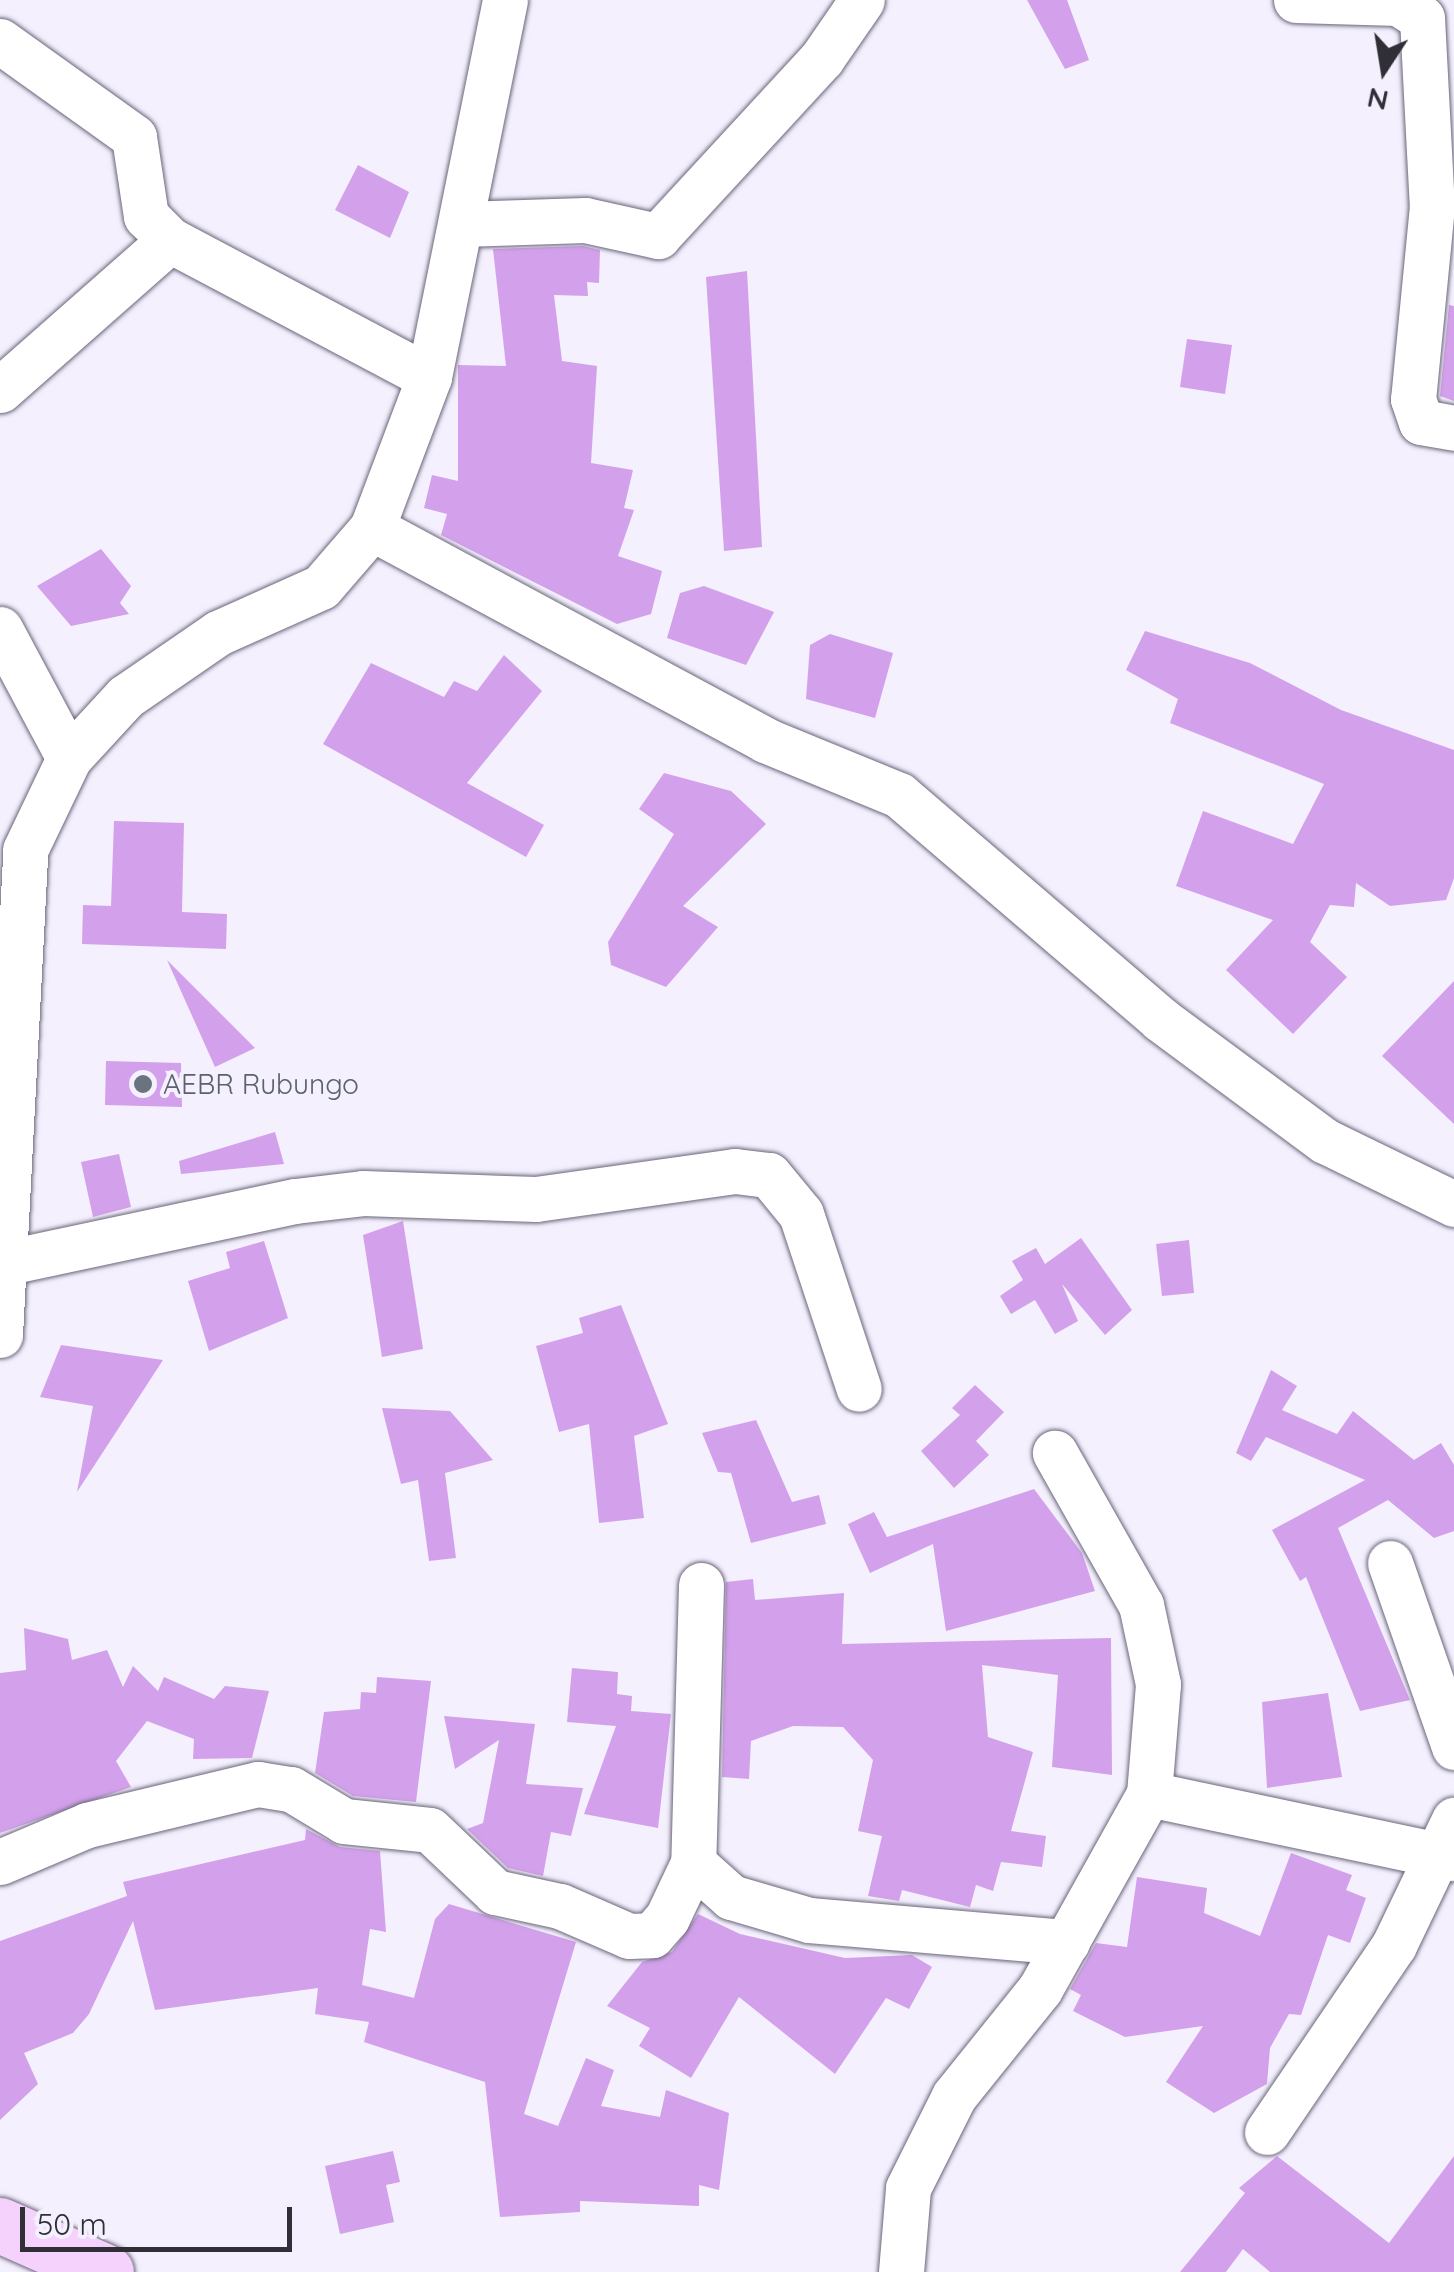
<!DOCTYPE html>
<style>
body{margin:0}
#map{position:relative;width:1454px;height:2272px;overflow:hidden;background:#f4f0fe;font-family:Quicksand,sans-serif}
div>[style]{position:absolute}
[style*='--x']{left:calc(var(--x)*1px);top:calc(var(--y)*1px);width:calc(var(--w)*1px);rotate:calc(var(--a)*1deg)}
.building>*{inset:0;background:#d3a1eb}
.roads{filter:drop-shadow(0 0 2px #6a6579) drop-shadow(0 0 2px #6a6579)}
.minor>*{height:45px;margin:-22.5px;padding:0 22.5px;transform-origin:22.5px;border-radius:22.5px;background:#fff}
.major>*{height:55px;margin:-27.5px;padding:0 27.5px;transform-origin:27.5px;border-radius:27.5px;background:#f4d2fc}
.dots>*{width:28px;height:28px;translate:-50% -50%;box-sizing:border-box;border:5px solid #f4f0fe;border-radius:50%}
span{translate:-50% -50%;white-space:nowrap;text-align:center;line-height:1.15;-webkit-text-stroke:8px #f4f0fe;paint-order:stroke}
.worship-label{font-size:28px;color:#5b616d}
.left{translate:0 -50%;text-align:left}
.north{position:absolute;left:1334px;top:20px;width:100px;height:100px;-webkit-text-stroke:8px #f4f0fe;paint-order:stroke;rotate:192deg;font-size:28px;font-weight:700;line-height:40px;text-align:center;color:#302e37}
.north::after{content:'';display:block;margin:auto;width:35px;height:45px;background:#302e37;clip-path:polygon(50% 0,100% 100%,50% 72%,0 100%)}
.scale{position:absolute;left:20px;top:2207px;width:272px;height:45px;box-sizing:border-box;border:5px solid #302e37;border-top:0;padding-left:12px;font-size:30px;line-height:35px;white-space:nowrap;color:#302e37;-webkit-text-stroke:8px #f4f0fe;paint-order:stroke}
</style>
<div id="map">
<div class="building">
<div style="clip-path:polygon(1027px 0,1067px 0,1089px 60px,1065px 69px)"></div>
<div style="clip-path:polygon(358px 165px,409px 192px,390px 238px,335px 210px)"></div>
<div style="clip-path:polygon(583px 246px,600px 250px,599px 283px,587px 282px,588px 296px,554px 295px,562px 361px,597px 366px,591px 463px,633px 470px,624px 508px,634px 510px,618px 556px,662px 571px,651px 614px,617px 624px,441px 535px,447px 514px,424px 508px,432px 475px,458px 481px,458px 365px,506px 366px,493px 249px)"></div>
<div style="clip-path:polygon(747px 271px,762px 547px,724px 551px,706px 277px)"></div>
<div style="clip-path:polygon(1449px 305px,1454px 306px,1454px 401px,1440px 396px)"></div>
<div style="clip-path:polygon(1187px 339px,1232px 345px,1225px 394px,1180px 387px)"></div>
<div style="clip-path:polygon(101px 549px,131px 586px,120px 603px,129px 614px,71px 626px,37px 586px)"></div>
<div style="clip-path:polygon(704px 586px,774px 612px,746px 665px,667px 638px,680px 593px)"></div>
<div style="clip-path:polygon(1145px 631px,1250px 663px,1341px 710px,1454px 750px,1454px 878px,1446px 900px,1390px 906px,1356px 883px,1354px 907px,1330px 905px,1310px 942px,1347px 977px,1293px 1034px,1226px 970px,1273px 920px,1176px 886px,1203px 811px,1293px 844px,1324px 784px,1170px 723px,1178px 699px,1126px 670px)"></div>
<div style="clip-path:polygon(830px 634px,893px 653px,875px 718px,806px 699px,810px 645px)"></div>
<div style="clip-path:polygon(504px 655px,542px 691px,467px 783px,544px 825px,526px 857px,323px 744px,371px 663px,444px 697px,454px 681px,477px 691px)"></div>
<div style="clip-path:polygon(664px 773px,731px 791px,766px 824px,683px 906px,718px 927px,666px 987px,611px 965px,608px 942px,674px 834px,639px 809px)"></div>
<div style="clip-path:polygon(114px 821px,184px 823px,182px 912px,227px 914px,226px 949px,82px 944px,83px 905px,111px 906px)"></div>
<div style="clip-path:polygon(167px 960px,255px 1048px,215px 1067px)"></div>
<div style="clip-path:polygon(1454px 981px,1454px 1124px,1382px 1056px)"></div>
<div style="clip-path:polygon(106px 1061px,181px 1063px,182px 1107px,105px 1105px)"></div>
<div style="clip-path:polygon(275px 1132px,284px 1164px,181px 1174px,179px 1161px)"></div>
<div style="clip-path:polygon(119px 1154px,131px 1207px,93px 1217px,81px 1162px)"></div>
<div style="clip-path:polygon(403px 1221px,423px 1349px,382px 1357px,363px 1235px)"></div>
<div style="clip-path:polygon(1081px 1238px,1132px 1310px,1105px 1335px,1062px 1284px,1078px 1321px,1055px 1334px,1035px 1300px,1011px 1314px,1000px 1296px,1023px 1280px,1012px 1261px,1036px 1248px,1045px 1264px)"></div>
<div style="clip-path:polygon(1189px 1240px,1194px 1293px,1162px 1296px,1156px 1244px)"></div>
<div style="clip-path:polygon(264px 1241px,288px 1318px,209px 1351px,188px 1281px,230px 1268px,226px 1252px)"></div>
<div style="clip-path:polygon(621px 1305px,668px 1424px,634px 1436px,644px 1518px,599px 1523px,589px 1424px,559px 1432px,536px 1346px,583px 1333px,579px 1318px)"></div>
<div style="clip-path:polygon(61px 1345px,163px 1360px,77px 1492px,93px 1406px,40px 1397px)"></div>
<div style="clip-path:polygon(1271px 1370px,1297px 1386px,1282px 1410px,1337px 1434px,1353px 1411px,1414px 1460px,1441px 1443px,1454px 1465px,1454px 1531px,1434px 1538px,1388px 1500px,1338px 1528px,1410px 1700px,1360px 1711px,1306px 1577px,1300px 1581px,1272px 1530px,1365px 1480px,1266px 1437px,1251px 1461px,1236px 1453px)"></div>
<div style="clip-path:polygon(975px 1385px,1004px 1412px,976px 1441px,989px 1455px,954px 1488px,921px 1451px,960px 1415px,952px 1408px)"></div>
<div style="clip-path:polygon(382px 1408px,450px 1411px,493px 1460px,445px 1473px,456px 1558px,429px 1561px,418px 1480px,401px 1484px)"></div>
<div style="clip-path:polygon(756px 1420px,792px 1502px,819px 1495px,826px 1524px,751px 1543px,731px 1473px,718px 1472px,702px 1433px)"></div>
<div style="clip-path:polygon(1034px 1489px,1082px 1553px,1095px 1591px,946px 1631px,933px 1544px,870px 1573px,848px 1524px,874px 1512px,887px 1537px)"></div>
<div style="clip-path:polygon(753px 1579px,755px 1600px,844px 1593px,842px 1644px,1111px 1638px,1112px 1775px,1052px 1767px,1058px 1675px,982px 1665px,988px 1737px,1033px 1752px,1011px 1831px,1046px 1836px,1042px 1867px,1001px 1862px,993px 1891px,976px 1885px,970px 1907px,902px 1890px,899px 1901px,868px 1896px,882px 1836px,858px 1831px,873px 1760px,843px 1727px,793px 1726px,751px 1741px,749px 1779px,722px 1777px,726px 1582px)"></div>
<div style="clip-path:polygon(24px 1628px,68px 1639px,72px 1660px,107px 1650px,123px 1687px,133px 1666px,158px 1691px,164px 1677px,214px 1699px,225px 1686px,269px 1691px,252px 1758px,193px 1759px,194px 1739px,147px 1721px,116px 1761px,131px 1787px,0 1833px,0 1673px,26px 1670px)"></div>
<div style="clip-path:polygon(572px 1668px,618px 1672px,617px 1694px,632px 1696px,631px 1711px,671px 1714px,658px 1828px,584px 1814px,616px 1726px,567px 1722px)"></div>
<div style="clip-path:polygon(377px 1677px,431px 1681px,416px 1802px,353px 1796px,315px 1773px,324px 1712px,360px 1709px,361px 1692px,376px 1693px)"></div>
<div style="clip-path:polygon(1328px 1693px,1342px 1777px,1267px 1788px,1262px 1702px)"></div>
<div style="clip-path:polygon(444px 1716px,535px 1724px,526px 1784px,583px 1788px,571px 1836px,551px 1832px,543px 1876px,508px 1868px,467px 1829px,483px 1823px,499px 1740px,455px 1769px)"></div>
<div style="clip-path:polygon(306px 1829px,340px 1847px,380px 1851px,386px 1932px,370px 1929px,362px 1985px,414px 1998px,435px 1919px,449px 1904px,576px 1942px,524px 2114px,558px 2126px,586px 2058px,614px 2070px,601px 2106px,660px 2117px,666px 2090px,729px 2113px,719px 2190px,699px 2185px,699px 2206px,580px 2201px,580px 2212px,500px 2217px,485px 2082px,364px 2042px,369px 2022px,315px 2014px,318px 1988px,155px 2010px,133px 1921px,89px 2014px,73px 2033px,24px 2053px,38px 2084px,0 2120px,0 1941px,127px 1896px,123px 1882px,305px 1840px)"></div>
<div style="clip-path:polygon(1291px 1853px,1352px 1875px,1346px 1890px,1366px 1898px,1350px 1943px,1328px 1935px,1301px 2015px,1289px 2014px,1270px 2048px,1267px 2084px,1214px 2113px,1166px 2082px,1203px 2026px,1125px 2037px,1073px 2011px,1081px 1995px,1070px 1989px,1096px 1943px,1127px 1947px,1137px 1877px,1207px 1888px,1204px 1913px,1260px 1936px)"></div>
<div style="clip-path:polygon(698px 1914px,740px 1934px,845px 1958px,912px 1955px,932px 1967px,909px 2009px,886px 1998px,835px 2074px,739px 1997px,691px 2078px,639px 2046px,650px 2028px,607px 2006px,642px 1962px,672px 1952px)"></div>
<div style="clip-path:polygon(393px 2151px,400px 2182px,386px 2185px,394px 2222px,340px 2234px,325px 2166px)"></div>
<div style="clip-path:polygon(1277px 2156px,1389px 2243px,1454px 2156px,1454px 2272px,1270px 2272px,1243px 2249px,1226px 2272px,1180px 2272px,1245px 2193px,1239px 2188px)"></div>
</div>
<div class="roads">
<div class="minor">
<div style="--x:1296;--y:0;--w:102;--a:1.7"></div>
<div style="--x:1398;--y:3;--w:28;--a:32"></div>
<div style="--x:1422;--y:18;--w:188;--a:87"></div>
<div style="--x:1432;--y:206;--w:194;--a:95.6"></div>
<div style="--x:1413;--y:399;--w:24;--a:71"></div>
<div style="--x:1421;--y:422;--w:34;--a:10"></div>
<div style="--x:0;--y:41;--w:165;--a:35.6"></div>
<div style="--x:134;--y:137;--w:80;--a:81.4"></div>
<div style="--x:146;--y:216;--w:34;--a:45"></div>
<div style="--x:170;--y:240;--w:293;--a:27.9"></div>
<div style="--x:462;--y:224;--w:123;--a:-1.9"></div>
<div style="--x:585;--y:220;--w:75;--a:12.4"></div>
<div style="--x:658;--y:236;--w:242;--a:-47.3"></div>
<div style="--x:822;--y:58;--w:70;--a:-55.4"></div>
<div style="--x:0;--y:390;--w:227;--a:-41.4"></div>
<div style="--x:372;--y:528;--w:447;--a:28.3"></div>
<div style="--x:765;--y:740;--w:145;--a:22.3"></div>
<div style="--x:899;--y:795;--w:344;--a:40.6"></div>
<div style="--x:1160;--y:1019;--w:205;--a:36.5"></div>
<div style="--x:1325;--y:1141;--w:144;--a:26"></div>
<div style="--x:0;--y:629;--w:146;--a:61.9"></div>
<div style="--x:8;--y:1262;--w:293;--a:-12"></div>
<div style="--x:295;--y:1201;--w:68;--a:-6.7"></div>
<div style="--x:363;--y:1193;--w:173;--a:2"></div>
<div style="--x:536;--y:1199;--w:201;--a:-8"></div>
<div style="--x:735;--y:1171;--w:34;--a:7"></div>
<div style="--x:769;--y:1175;--w:50;--a:50.6"></div>
<div style="--x:801;--y:1214;--w:184;--a:71.7"></div>
<div style="--x:0;--y:1335;--w:486;--a:-87"></div>
<div style="--x:25;--y:850;--w:102;--a:-64.4"></div>
<div style="--x:69;--y:758;--w:83;--a:-47.4"></div>
<div style="--x:125;--y:697;--w:113;--a:-34.5"></div>
<div style="--x:218;--y:633;--w:113;--a:-24.1"></div>
<div style="--x:321;--y:587;--w:78;--a:-49.2"></div>
<div style="--x:372;--y:528;--w:161;--a:-69.3"></div>
<div style="--x:429;--y:377;--w:385;--a:-78.6"></div>
<div style="--x:1390;--y:1563;--w:195;--a:70.8"></div>
<div style="--x:701;--y:1585;--w:278;--a:91.6"></div>
<div style="--x:693;--y:1863;--w:51;--a:41.8"></div>
<div style="--x:731;--y:1897;--w:81;--a:16.4"></div>
<div style="--x:809;--y:1920;--w:259;--a:4.9"></div>
<div style="--x:1149;--y:1794;--w:312;--a:11.9"></div>
<div style="--x:0;--y:1862;--w:95;--a:-23"></div>
<div style="--x:87;--y:1825;--w:176;--a:-13.5"></div>
<div style="--x:258;--y:1784;--w:33;--a:9"></div>
<div style="--x:291;--y:1789;--w:62;--a:31.1"></div>
<div style="--x:344;--y:1821;--w:86;--a:6"></div>
<div style="--x:430;--y:1830;--w:90;--a:43.6"></div>
<div style="--x:495;--y:1892;--w:66;--a:12.2"></div>
<div style="--x:560;--y:1906;--w:75;--a:23.5"></div>
<div style="--x:629;--y:1936;--w:23;--a:-2"></div>
<div style="--x:652;--y:1935;--w:23;--a:-49"></div>
<div style="--x:667;--y:1918;--w:61;--a:-64.7"></div>
<div style="--x:1267;--y:2132;--w:226;--a:-55.8"></div>
<div style="--x:1394;--y:1945;--w:139;--a:-64.4"></div>
<div style="--x:901;--y:2272;--w:84;--a:-85.2"></div>
<div style="--x:908;--y:2188;--w:103;--a:-63.4"></div>
<div style="--x:954;--y:2096;--w:137;--a:-51.2"></div>
<div style="--x:1040;--y:1989;--w:223;--a:-60.8"></div>
<div style="--x:1149;--y:1794;--w:110;--a:-85.3"></div>
<div style="--x:1158;--y:1684;--w:81;--a:-102.1"></div>
<div style="--x:1141;--y:1605;--w:175;--a:-119.5"></div>
</div>
<div class="major">
<div style="--x:0;--y:2225;--w:116;--a:23.9"></div>
</div>
</div>
<div class="dots">
<div style="left:143px;top:1084px;background:#6b7280"></div>
</div>
<div class="worship-label">
<span class="left" style="left:163px;top:1084px">AEBR Rubungo</span>
</div>
<div class="north">N</div>
<div class="scale">50 m</div>
</div>
